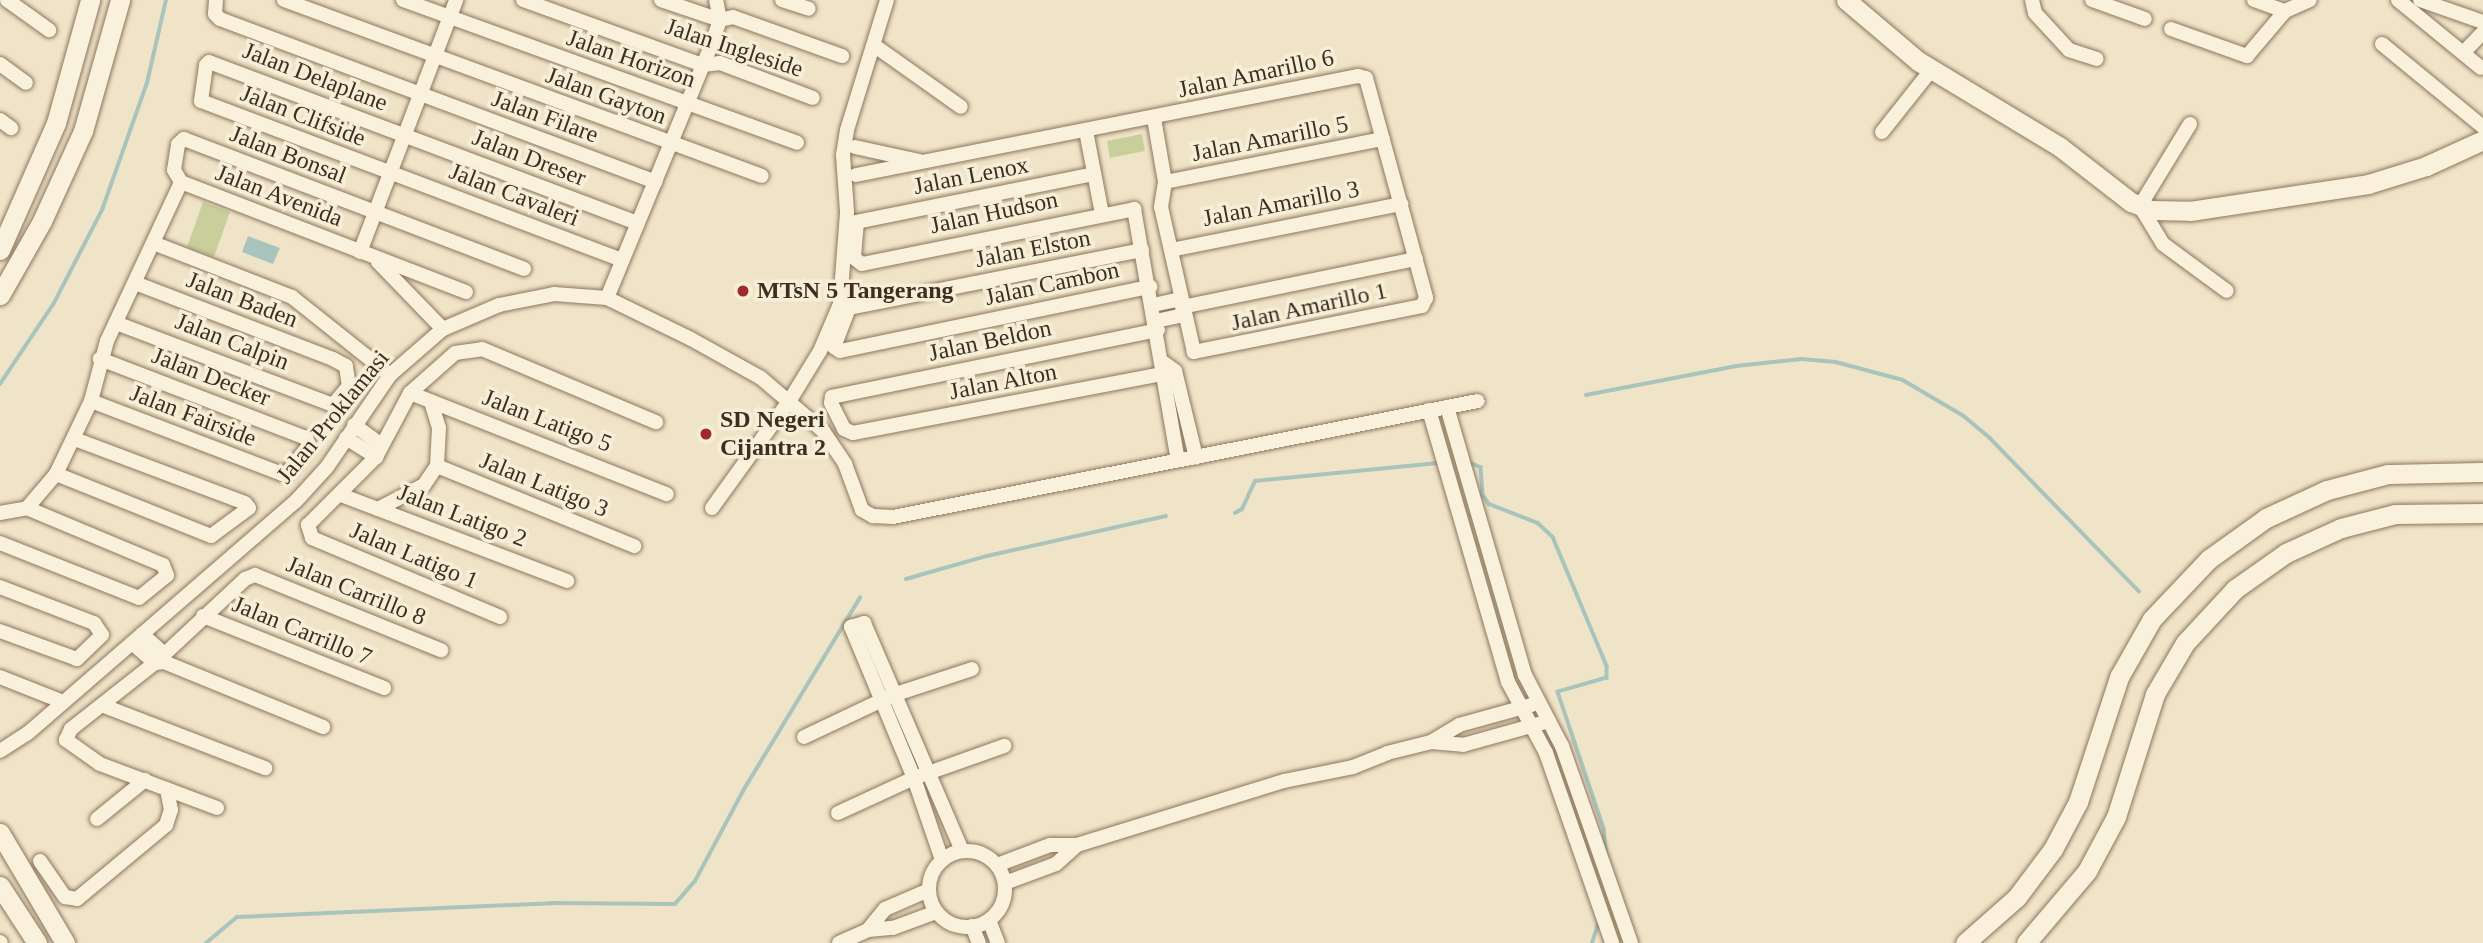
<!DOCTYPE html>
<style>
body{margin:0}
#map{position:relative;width:2483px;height:943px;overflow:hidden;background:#f0e4c8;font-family:Georgia,serif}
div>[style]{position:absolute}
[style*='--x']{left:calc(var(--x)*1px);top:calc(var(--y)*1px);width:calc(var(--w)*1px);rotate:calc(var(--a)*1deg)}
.green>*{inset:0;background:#c9cf9b}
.water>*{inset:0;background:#a9c4bc}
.stream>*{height:3.5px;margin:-1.75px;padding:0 1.75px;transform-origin:1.75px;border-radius:1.75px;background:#a9c4bc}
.roads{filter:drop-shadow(0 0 2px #8d765c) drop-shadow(0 0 2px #8d765c)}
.street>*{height:14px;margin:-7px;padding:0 7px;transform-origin:7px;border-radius:7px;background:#faf1dc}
.street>.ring{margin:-7px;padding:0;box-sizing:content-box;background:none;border:14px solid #faf1dc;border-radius:50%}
.secondary>*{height:19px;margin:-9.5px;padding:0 9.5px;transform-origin:9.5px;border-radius:9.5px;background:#faf1dc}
.dots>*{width:19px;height:19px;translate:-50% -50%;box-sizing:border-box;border:4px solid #f7eed8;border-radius:50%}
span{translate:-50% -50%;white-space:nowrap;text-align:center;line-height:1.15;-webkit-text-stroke:7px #f7eed8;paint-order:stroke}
.street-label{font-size:24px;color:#3d2e20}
.poi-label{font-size:24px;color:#3d2e20;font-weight:700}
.left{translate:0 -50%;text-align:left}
</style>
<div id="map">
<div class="green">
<div style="clip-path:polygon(1142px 134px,1145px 151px,1110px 158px,1107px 141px)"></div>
<div style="clip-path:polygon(203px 202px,230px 212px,214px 257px,187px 247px)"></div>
</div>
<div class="water">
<div style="clip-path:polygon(248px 236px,280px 248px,273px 264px,242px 252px)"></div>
</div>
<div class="stream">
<div style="--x:0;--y:384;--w:97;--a:-56.3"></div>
<div style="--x:54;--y:303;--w:105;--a:-62.7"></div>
<div style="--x:102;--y:210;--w:135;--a:-70.5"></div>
<div style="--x:147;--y:83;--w:85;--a:-77.1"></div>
<div style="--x:1586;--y:395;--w:153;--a:-10.9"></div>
<div style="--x:1736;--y:366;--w:66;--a:-6.1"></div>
<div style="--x:1802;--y:359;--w:34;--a:5"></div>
<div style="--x:1836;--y:362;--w:69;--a:15"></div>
<div style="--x:1903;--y:380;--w:71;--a:30.5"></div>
<div style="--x:1964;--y:416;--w:34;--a:40"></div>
<div style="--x:1990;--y:438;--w:214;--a:45.8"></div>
<div style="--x:1465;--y:461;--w:17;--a:21"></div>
<div style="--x:1481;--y:467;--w:28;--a:86"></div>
<div style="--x:1483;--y:495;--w:11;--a:56"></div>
<div style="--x:1489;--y:504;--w:53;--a:21.2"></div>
<div style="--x:1538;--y:523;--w:21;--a:43"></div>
<div style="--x:1553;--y:537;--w:140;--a:67.3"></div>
<div style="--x:1607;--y:666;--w:12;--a:90"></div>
<div style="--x:1607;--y:678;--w:51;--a:164.1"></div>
<div style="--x:1558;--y:692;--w:145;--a:71.4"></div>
<div style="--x:1604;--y:829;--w:27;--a:84"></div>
<div style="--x:1235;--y:513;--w:8;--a:-30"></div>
<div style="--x:1242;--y:509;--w:31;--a:-65"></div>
<div style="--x:1255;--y:481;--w:186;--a:-5.6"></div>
<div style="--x:906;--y:579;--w:84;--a:-15.9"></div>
<div style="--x:987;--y:556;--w:183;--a:-12.6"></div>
<div style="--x:206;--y:943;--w:40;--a:-40"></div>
<div style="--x:237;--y:917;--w:315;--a:-2.5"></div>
<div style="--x:552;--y:903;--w:123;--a:0.5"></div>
<div style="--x:675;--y:904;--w:30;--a:-49"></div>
<div style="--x:695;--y:881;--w:102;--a:-61.9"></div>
<div style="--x:743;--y:791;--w:226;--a:-58.8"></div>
<div style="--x:1592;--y:943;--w:22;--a:-72"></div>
</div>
<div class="roads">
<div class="street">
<div style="--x:7;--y:0;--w:52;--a:35.5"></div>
<div style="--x:216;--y:0;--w:14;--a:94"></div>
<div style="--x:215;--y:14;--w:7;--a:45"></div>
<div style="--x:220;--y:19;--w:465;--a:20.5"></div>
<div style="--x:284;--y:0;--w:509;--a:20.21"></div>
<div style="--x:403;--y:0;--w:419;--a:19.9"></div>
<div style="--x:523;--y:0;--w:191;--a:19.9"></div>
<div style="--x:703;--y:65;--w:17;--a:-7"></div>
<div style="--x:720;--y:63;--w:99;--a:20.6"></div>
<div style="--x:661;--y:0;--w:62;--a:18.7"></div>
<div style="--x:720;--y:20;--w:13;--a:-13"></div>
<div style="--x:733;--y:17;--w:116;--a:19.7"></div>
<div style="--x:782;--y:0;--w:28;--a:18"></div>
<div style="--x:2032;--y:0;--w:13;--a:77"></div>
<div style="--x:2035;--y:13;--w:50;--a:47.4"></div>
<div style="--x:2069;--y:50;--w:29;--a:18"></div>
<div style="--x:2092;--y:0;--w:56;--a:19.7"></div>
<div style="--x:2254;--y:0;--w:33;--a:20"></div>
<div style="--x:2398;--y:0;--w:107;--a:39.3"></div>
<div style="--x:2420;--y:0;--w:67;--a:19.2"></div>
<div style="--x:2171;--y:29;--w:81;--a:19.6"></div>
<div style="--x:2247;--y:56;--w:59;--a:-49.8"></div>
<div style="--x:2285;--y:11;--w:27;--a:-24"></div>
<div style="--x:2382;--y:44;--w:131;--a:39.4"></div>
<div style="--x:875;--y:46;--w:105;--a:35.3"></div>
<div style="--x:2463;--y:53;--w:29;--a:-46"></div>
<div style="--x:0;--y:64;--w:32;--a:36"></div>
<div style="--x:0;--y:120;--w:14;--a:36"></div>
<div style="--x:2190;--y:124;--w:96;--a:121.4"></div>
<div style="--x:2140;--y:206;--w:44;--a:58.8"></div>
<div style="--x:2163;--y:244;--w:79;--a:36.3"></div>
<div style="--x:1086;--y:131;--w:85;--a:79.1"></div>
<div style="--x:1882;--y:132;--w:80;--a:-51.6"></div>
<div style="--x:855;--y:147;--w:66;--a:12.3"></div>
<div style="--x:1094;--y:174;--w:242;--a:168.6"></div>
<div style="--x:857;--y:222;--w:36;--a:95"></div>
<div style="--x:854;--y:258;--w:10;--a:37"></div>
<div style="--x:862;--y:264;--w:278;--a:-11.4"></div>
<div style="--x:1134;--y:209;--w:255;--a:80.1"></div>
<div style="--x:856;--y:175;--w:512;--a:-11.16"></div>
<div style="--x:1358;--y:76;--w:8;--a:14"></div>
<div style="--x:1366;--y:78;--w:228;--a:74.7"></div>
<div style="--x:1426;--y:298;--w:9;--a:117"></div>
<div style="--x:1422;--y:306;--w:233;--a:168.6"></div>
<div style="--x:1194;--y:352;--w:149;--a:-102.8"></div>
<div style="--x:1161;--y:207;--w:25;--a:-81"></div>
<div style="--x:1165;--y:182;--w:65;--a:-99.8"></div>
<div style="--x:1165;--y:182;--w:222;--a:-11.2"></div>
<div style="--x:156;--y:244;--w:146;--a:21.3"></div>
<div style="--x:292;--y:297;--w:125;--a:38.5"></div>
<div style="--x:1142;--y:250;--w:299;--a:168.8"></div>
<div style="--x:849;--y:308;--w:42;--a:111"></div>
<div style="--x:834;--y:347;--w:7;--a:34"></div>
<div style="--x:840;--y:351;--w:317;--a:-11.7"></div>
<div style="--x:1171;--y:250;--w:235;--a:-11.3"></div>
<div style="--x:360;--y:252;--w:270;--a:-69.1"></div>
<div style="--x:622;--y:260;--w:450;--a:-159.3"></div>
<div style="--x:201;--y:101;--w:36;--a:-82"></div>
<div style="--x:206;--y:65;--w:4;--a:-45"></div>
<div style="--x:209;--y:62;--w:458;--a:20.6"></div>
<div style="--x:378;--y:262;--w:93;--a:45.9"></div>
<div style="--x:466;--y:292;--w:305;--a:-158.9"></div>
<div style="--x:181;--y:182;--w:14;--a:-120"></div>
<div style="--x:174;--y:170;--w:26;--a:-81"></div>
<div style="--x:178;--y:144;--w:8;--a:-40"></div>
<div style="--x:184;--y:139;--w:364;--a:20.9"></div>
<div style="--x:607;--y:298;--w:273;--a:-67.6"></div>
<div style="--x:711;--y:46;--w:28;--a:-71"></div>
<div style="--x:720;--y:20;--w:20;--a:-101"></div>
<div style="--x:1153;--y:305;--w:29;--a:-12"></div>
<div style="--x:1182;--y:307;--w:239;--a:-11.6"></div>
<div style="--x:1156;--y:321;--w:29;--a:-12"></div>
<div style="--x:116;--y:323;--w:232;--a:20.7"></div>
<div style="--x:333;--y:405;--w:25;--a:-50"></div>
<div style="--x:349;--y:386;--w:20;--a:-99"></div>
<div style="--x:346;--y:366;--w:15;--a:-152"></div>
<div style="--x:333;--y:359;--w:212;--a:-159"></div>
<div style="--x:1158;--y:330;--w:333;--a:168.4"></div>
<div style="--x:832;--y:397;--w:6;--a:99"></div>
<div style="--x:831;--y:403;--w:29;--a:63"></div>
<div style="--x:844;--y:429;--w:10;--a:24"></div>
<div style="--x:853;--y:433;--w:314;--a:-10.8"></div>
<div style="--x:1164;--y:363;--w:14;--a:36"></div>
<div style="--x:1175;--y:371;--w:89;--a:76.3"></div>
<div style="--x:410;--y:393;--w:276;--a:21.5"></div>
<div style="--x:91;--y:401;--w:204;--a:20.9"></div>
<div style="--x:282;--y:474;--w:8;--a:-23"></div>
<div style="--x:289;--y:471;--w:33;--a:-52"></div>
<div style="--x:309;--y:445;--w:8;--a:-113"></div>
<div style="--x:306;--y:438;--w:221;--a:-159"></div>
<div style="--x:1447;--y:407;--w:279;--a:73.8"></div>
<div style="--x:1525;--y:675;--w:80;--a:62.5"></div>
<div style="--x:1562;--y:746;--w:209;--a:70.7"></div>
<div style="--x:1429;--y:410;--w:283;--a:73.8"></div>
<div style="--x:1508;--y:682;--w:81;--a:61.8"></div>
<div style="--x:1546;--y:753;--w:201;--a:70.8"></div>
<div style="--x:354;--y:425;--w:34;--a:36"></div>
<div style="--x:346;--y:438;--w:36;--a:32"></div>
<div style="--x:437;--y:466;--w:213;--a:22.1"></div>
<div style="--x:56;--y:474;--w:167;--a:21.8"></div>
<div style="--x:211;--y:536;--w:47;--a:-36.4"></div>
<div style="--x:249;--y:508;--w:6;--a:-129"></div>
<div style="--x:245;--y:503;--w:182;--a:-159.4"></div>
<div style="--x:341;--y:495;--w:242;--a:20.8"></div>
<div style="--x:712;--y:508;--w:133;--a:-54.2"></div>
<div style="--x:790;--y:400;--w:57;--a:-58.5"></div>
<div style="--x:820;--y:351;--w:51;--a:-66.9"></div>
<div style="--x:840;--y:304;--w:92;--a:-85.6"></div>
<div style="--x:847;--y:212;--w:57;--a:-94"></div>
<div style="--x:843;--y:155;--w:25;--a:-81"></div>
<div style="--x:847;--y:130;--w:136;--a:-72.9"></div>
<div style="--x:378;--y:509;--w:52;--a:-27.6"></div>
<div style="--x:424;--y:485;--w:23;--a:-56"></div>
<div style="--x:437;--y:466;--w:38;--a:-87"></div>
<div style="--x:439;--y:428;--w:28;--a:-107"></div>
<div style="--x:0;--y:513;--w:27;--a:-10"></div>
<div style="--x:27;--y:508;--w:45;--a:-49.5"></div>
<div style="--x:56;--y:474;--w:81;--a:-64.4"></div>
<div style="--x:91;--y:401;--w:62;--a:-75.1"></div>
<div style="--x:107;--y:341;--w:175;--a:-65"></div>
<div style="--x:0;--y:543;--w:149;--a:21.6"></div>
<div style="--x:139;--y:598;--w:36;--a:-39"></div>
<div style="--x:167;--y:575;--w:11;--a:-112"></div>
<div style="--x:163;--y:565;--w:147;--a:-157.3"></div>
<div style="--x:0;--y:587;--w:101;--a:21"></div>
<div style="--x:94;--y:623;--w:14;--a:56"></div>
<div style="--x:102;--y:635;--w:35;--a:136"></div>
<div style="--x:77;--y:659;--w:82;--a:-160"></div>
<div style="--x:203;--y:616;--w:195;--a:21.7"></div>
<div style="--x:500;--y:617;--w:204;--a:-157.2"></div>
<div style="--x:312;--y:538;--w:14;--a:-107"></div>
<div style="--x:308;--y:525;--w:96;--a:-45"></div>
<div style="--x:376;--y:457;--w:72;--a:-62"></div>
<div style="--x:410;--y:393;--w:60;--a:-41.6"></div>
<div style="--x:455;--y:353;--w:27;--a:-8"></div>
<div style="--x:482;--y:349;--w:189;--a:22.8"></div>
<div style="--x:142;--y:634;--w:30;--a:42"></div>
<div style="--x:164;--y:654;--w:7;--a:90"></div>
<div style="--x:132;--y:643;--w:30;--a:41"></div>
<div style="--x:155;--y:663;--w:9;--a:-6"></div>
<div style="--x:164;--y:662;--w:172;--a:22.2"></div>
<div style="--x:0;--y:677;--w:68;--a:21.6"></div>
<div style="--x:104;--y:706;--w:173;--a:21.1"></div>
<div style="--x:804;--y:737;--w:98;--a:-25.3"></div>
<div style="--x:893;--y:695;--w:83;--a:-18.2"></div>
<div style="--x:1431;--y:742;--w:33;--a:-31"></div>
<div style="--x:1459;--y:725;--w:75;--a:-15.5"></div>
<div style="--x:0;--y:751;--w:33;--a:-33"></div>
<div style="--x:28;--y:733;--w:354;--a:-40.9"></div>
<div style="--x:296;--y:501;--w:46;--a:-47.6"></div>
<div style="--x:327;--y:467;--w:112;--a:-55.6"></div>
<div style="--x:390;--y:375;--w:70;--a:-41"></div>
<div style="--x:443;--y:329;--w:61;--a:-23.2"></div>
<div style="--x:499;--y:305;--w:56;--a:-11.3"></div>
<div style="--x:554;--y:294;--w:53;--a:4.3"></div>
<div style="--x:607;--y:298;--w:93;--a:26"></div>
<div style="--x:691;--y:339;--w:80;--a:29.1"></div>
<div style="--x:761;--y:378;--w:82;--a:40.5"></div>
<div style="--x:823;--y:431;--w:40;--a:56"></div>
<div style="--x:845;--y:464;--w:49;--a:69.7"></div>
<div style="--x:862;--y:510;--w:13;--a:29"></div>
<div style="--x:873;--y:516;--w:20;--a:3"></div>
<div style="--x:893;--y:517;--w:596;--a:-11.22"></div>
<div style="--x:217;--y:808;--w:125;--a:-159.4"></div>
<div style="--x:100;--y:764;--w:42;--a:-144.8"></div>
<div style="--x:66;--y:740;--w:12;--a:-66"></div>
<div style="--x:71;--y:729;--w:107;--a:-38.2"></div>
<div style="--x:155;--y:663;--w:123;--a:-43"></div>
<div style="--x:245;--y:579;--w:11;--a:-22"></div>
<div style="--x:255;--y:575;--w:201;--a:22"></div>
<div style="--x:838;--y:813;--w:84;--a:-24.7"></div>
<div style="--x:914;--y:778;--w:96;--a:-19.6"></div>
<div style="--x:97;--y:819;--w:62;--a:-39.1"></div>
<div class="ring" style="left:929px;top:851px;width:62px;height:62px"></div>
<div style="--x:942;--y:860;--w:87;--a:-108.9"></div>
<div style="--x:914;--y:778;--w:164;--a:-112.6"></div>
<div style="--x:851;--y:627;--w:14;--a:-17"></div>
<div style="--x:864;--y:623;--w:248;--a:66.7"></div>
<div style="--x:40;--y:861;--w:44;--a:55.2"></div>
<div style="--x:65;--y:897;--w:12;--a:9"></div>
<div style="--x:77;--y:899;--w:116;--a:-39.7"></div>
<div style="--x:166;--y:825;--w:16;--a:-72"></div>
<div style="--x:171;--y:810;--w:21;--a:-101"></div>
<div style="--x:997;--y:865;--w:57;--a:-20.7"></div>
<div style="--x:1050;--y:845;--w:27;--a:0"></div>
<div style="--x:1077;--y:845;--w:217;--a:-17.2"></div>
<div style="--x:1284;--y:781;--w:70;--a:-11.5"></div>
<div style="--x:1353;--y:767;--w:37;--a:-22"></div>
<div style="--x:1387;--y:753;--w:45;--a:-14"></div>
<div style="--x:1431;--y:742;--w:32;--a:5"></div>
<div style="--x:1463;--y:745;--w:89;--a:-15.6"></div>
<div style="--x:1005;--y:883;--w:54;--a:-20.4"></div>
<div style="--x:1056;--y:864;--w:28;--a:-42"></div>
<div style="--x:989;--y:920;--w:25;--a:69"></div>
<div style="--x:972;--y:926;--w:18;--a:68"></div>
<div style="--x:868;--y:930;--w:27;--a:-51"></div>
<div style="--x:885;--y:909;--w:48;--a:-23.4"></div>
<div style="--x:0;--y:942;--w:1;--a:45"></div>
<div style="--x:839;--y:943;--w:32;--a:-24"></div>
<div style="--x:868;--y:930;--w:25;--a:-5"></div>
<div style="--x:893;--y:928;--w:46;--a:-20.4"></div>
</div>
<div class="secondary">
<div style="--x:1846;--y:0;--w:94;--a:40.3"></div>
<div style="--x:1918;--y:61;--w:166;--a:31.2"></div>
<div style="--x:2060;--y:147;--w:90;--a:37.8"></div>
<div style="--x:2131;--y:202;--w:22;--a:22"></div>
<div style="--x:2151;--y:210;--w:39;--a:1"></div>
<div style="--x:2190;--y:211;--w:180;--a:-8.6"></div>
<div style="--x:2368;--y:184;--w:61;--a:-17.2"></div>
<div style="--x:2426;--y:166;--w:63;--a:-24.5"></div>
<div style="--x:0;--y:250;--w:139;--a:-66.2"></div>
<div style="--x:56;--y:123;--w:128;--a:-74.5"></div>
<div style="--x:0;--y:295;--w:85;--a:-60.4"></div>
<div style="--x:42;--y:221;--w:99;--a:-65.5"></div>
<div style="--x:83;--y:131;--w:136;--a:-74.2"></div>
<div style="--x:0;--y:833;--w:128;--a:59.4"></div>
<div style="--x:0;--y:886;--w:68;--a:57"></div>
<div style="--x:1965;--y:943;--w:69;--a:-41.5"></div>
<div style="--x:2017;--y:897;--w:60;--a:-53.1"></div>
<div style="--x:2053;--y:849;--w:53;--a:-62"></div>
<div style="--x:2078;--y:802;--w:132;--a:-71.8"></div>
<div style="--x:2119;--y:677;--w:67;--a:-60.4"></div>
<div style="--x:2152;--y:619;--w:83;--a:-46.5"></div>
<div style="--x:2209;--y:559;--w:70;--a:-35.7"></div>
<div style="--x:2266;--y:518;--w:67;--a:-24.7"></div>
<div style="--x:2327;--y:490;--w:63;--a:-14.7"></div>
<div style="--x:2388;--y:474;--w:95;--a:-1.2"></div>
<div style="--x:2026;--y:943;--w:94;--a:-49.7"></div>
<div style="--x:2087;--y:871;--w:61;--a:-61.8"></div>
<div style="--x:2116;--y:817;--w:129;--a:-72.4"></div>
<div style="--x:2155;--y:694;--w:59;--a:-59.5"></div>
<div style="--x:2185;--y:643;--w:74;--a:-47.2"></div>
<div style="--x:2235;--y:589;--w:62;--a:-35.2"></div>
<div style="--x:2286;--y:553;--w:60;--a:-24.4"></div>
<div style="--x:2341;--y:528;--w:56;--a:-14.5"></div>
<div style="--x:2395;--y:514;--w:88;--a:-0.7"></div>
</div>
</div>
<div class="dots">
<div style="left:743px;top:291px;background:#9e2a2b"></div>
<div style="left:706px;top:434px;background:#9e2a2b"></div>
</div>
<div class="street-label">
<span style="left:734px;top:48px;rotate:18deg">Jalan Ingleside</span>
<span style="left:631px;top:59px;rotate:19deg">Jalan Horizon</span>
<span style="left:1256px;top:74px;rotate:-12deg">Jalan Amarillo 6</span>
<span style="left:315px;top:77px;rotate:21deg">Jalan Delaplane</span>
<span style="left:606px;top:96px;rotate:20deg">Jalan Gayton</span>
<span style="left:303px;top:116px;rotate:21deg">Jalan Clifside</span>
<span style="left:545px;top:117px;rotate:20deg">Jalan Filare</span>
<span style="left:1270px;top:139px;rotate:-11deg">Jalan Amarillo 5</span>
<span style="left:288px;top:155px;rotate:21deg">Jalan Bonsal</span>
<span style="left:529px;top:158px;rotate:21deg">Jalan Dreser</span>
<span style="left:971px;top:176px;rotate:-11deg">Jalan Lenox</span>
<span style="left:514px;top:195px;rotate:21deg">Jalan Cavaleri</span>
<span style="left:279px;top:196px;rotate:21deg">Jalan Avenida</span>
<span style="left:1281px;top:204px;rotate:-11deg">Jalan Amarillo 3</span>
<span style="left:994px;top:213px;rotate:-12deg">Jalan Hudson</span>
<span style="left:1033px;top:249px;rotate:-11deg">Jalan Elston</span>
<span style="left:1052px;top:284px;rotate:-12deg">Jalan Cambon</span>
<span style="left:242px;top:300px;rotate:21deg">Jalan Baden</span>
<span style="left:1309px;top:307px;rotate:-12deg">Jalan Amarillo 1</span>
<span style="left:990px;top:341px;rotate:-12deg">Jalan Beldon</span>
<span style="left:232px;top:342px;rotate:21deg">Jalan Calpin</span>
<span style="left:211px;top:377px;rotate:21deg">Jalan Decker</span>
<span style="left:1003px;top:382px;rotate:-11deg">Jalan Alton</span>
<span style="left:193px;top:416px;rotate:21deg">Jalan Fairside</span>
<span style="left:333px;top:417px;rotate:-51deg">Jalan Proklamasi</span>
<span style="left:547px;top:421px;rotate:21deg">Jalan Latigo 5</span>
<span style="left:544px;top:485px;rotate:22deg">Jalan Latigo 3</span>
<span style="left:462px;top:516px;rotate:21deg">Jalan Latigo 2</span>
<span style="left:414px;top:556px;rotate:23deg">Jalan Latigo 1</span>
<span style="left:356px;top:591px;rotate:22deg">Jalan Carrillo 8</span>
<span style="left:302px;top:631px;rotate:22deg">Jalan Carrillo 7</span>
</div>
<div class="poi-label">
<span class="left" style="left:757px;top:291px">MTsN 5 Tangerang</span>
<span class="left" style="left:720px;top:434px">SD Negeri<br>Cijantra 2</span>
</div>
</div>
